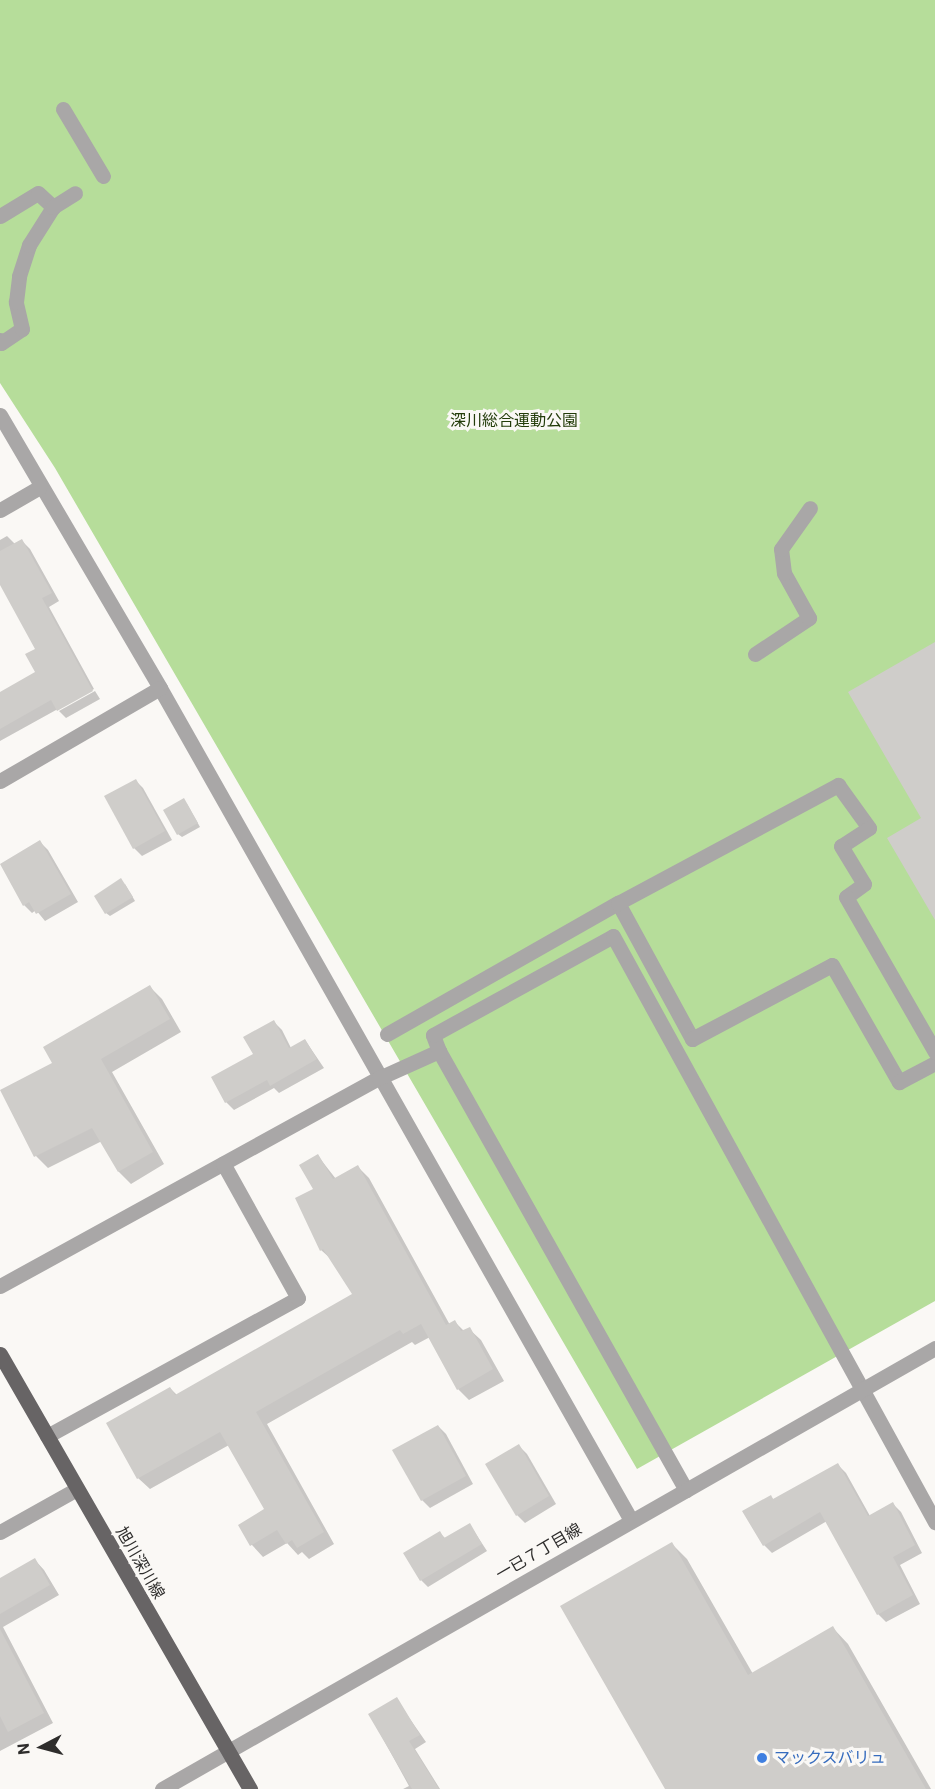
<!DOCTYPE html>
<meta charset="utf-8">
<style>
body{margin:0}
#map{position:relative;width:935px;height:1789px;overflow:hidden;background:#faf8f5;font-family:Roboto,"Noto Sans JP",sans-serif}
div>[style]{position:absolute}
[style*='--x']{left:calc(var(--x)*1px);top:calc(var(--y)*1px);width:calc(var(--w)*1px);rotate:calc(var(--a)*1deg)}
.green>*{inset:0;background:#b6dd9a}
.shadow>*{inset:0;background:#0003}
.building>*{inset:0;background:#cfcdca}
.minor>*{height:15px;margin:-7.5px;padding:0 7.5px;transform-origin:7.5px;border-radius:7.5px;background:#a9a7a7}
.major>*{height:15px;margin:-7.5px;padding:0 7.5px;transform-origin:7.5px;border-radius:7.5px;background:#676465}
.dots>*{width:16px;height:16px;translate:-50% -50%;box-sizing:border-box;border:3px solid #faf8f5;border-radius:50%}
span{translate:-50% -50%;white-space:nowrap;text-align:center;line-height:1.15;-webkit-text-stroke:6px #faf8f5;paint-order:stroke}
.park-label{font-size:16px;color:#233c0a}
.street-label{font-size:16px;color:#2e2d2c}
.shop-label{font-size:16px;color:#366cbe}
.left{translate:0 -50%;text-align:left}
.north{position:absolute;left:12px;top:1717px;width:60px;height:60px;-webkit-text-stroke:4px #faf8f5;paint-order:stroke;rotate:264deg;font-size:16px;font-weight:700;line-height:24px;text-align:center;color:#2e2d2c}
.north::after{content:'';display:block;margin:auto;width:21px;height:27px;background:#2e2d2c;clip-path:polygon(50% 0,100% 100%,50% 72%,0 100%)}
</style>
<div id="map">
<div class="green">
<div style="clip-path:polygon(0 0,935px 0,935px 1301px,637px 1469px,55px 468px,0 383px)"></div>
</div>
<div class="shadow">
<div style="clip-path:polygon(7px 536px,15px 544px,22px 541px,30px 549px,59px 601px,49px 607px,94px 689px,0 741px,0 693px,37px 672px,37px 649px,0 582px,0 540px)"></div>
<div style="clip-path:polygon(95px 691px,100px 699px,66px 718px,59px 711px)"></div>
<div style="clip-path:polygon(135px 780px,143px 788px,172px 840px,142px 856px,134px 848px)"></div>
<div style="clip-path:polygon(187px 804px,200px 827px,182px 837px,178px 834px)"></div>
<div style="clip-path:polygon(40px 842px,48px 850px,78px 902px,45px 921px,36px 910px,32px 913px,24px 905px)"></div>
<div style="clip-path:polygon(125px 884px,135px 901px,110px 916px,106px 913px)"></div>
<div style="clip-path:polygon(150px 987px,162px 999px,181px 1032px,112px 1072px,164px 1164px,131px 1184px,119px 1172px,102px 1141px,48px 1168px,36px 1156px,2px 1090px,54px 1064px)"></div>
<div style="clip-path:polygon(274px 1022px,282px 1030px,291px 1048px,305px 1040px,324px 1068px,279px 1093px,274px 1088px,234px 1110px,226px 1102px,213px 1078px,255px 1055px)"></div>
<div style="clip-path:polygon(318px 1156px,336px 1179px,358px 1167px,369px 1178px,450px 1325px,455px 1322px,464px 1331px,469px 1329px,481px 1340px,504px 1381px,469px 1400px,458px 1389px,430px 1337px,415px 1345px,412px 1342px,267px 1424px,334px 1544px,309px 1559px,302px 1552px,298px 1555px,287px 1543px,263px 1557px,252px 1545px,240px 1526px,266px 1510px,229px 1445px,150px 1489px,138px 1478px,170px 1388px,177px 1395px,354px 1295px,331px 1259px,321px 1250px,315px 1190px)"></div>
<div style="clip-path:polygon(438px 1426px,446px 1434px,473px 1484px,430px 1508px,422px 1500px)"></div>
<div style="clip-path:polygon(519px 1446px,527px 1454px,556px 1504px,525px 1523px,517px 1515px)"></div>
<div style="clip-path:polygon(838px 1465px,846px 1473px,870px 1516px,893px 1504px,901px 1512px,922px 1553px,900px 1565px,920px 1604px,886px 1622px,878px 1614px,827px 1521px,772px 1553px,764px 1545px,771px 1497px,774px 1500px)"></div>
<div style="clip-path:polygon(470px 1525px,487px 1551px,428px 1587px,421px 1580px,440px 1533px,446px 1539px)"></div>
<div style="clip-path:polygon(672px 1544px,687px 1559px,753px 1674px,833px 1628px,848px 1644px,931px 1789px,667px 1789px)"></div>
<div style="clip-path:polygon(35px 1560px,44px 1570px,59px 1595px,3px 1627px,53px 1723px,0 1751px,0 1580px)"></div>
<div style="clip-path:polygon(396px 1699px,426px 1742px,415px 1749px,440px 1789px,403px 1789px,409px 1786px,370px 1715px)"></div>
</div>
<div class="building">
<div style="clip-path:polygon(22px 539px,52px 593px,42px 598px,93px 691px,57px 711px,51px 700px,0 729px,0 692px,35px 672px,25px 654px,35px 649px,0 585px,0 551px)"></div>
<div style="clip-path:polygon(935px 642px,935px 920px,887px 838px,921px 818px,848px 692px)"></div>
<div style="clip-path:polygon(136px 779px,165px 831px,133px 849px,104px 796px)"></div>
<div style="clip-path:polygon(184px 798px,198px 823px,177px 835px,163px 810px)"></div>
<div style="clip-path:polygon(40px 840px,71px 894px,36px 914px,29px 902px,23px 906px,0 864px)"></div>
<div style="clip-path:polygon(121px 878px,133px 897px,105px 914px,94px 896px)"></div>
<div style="clip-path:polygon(150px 985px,170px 1019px,101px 1059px,153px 1152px,118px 1172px,92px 1128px,34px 1157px,0 1090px,52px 1063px,43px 1047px)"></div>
<div style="clip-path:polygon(274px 1020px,289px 1048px,305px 1039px,317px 1059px,270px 1086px,267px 1080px,225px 1103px,211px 1077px,253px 1054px,243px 1037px)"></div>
<div style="clip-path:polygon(318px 1154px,333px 1179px,358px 1165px,446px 1325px,455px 1320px,461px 1331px,470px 1327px,493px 1369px,457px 1390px,421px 1324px,403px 1334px,400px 1330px,256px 1412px,324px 1532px,297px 1548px,292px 1540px,286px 1544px,277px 1530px,250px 1546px,238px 1525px,264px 1509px,220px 1432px,137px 1479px,106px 1423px,170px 1387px,175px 1395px,352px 1294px,323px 1249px,320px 1251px,295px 1198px,313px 1189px,299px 1165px)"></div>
<div style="clip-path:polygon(438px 1425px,466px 1476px,421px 1501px,392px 1450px)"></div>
<div style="clip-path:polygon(519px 1444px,549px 1496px,516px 1516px,485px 1464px)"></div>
<div style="clip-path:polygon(838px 1463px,868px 1516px,893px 1502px,915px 1545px,893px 1557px,913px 1595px,877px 1615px,820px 1512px,763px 1546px,742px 1511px,771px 1495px,773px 1499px)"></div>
<div style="clip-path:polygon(470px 1523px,482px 1544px,420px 1581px,403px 1553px,440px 1531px,444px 1538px)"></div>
<div style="clip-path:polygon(672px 1542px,748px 1675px,833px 1626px,926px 1789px,665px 1789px,560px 1606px)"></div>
<div style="clip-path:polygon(35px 1558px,50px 1585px,0 1614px,0 1578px)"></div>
<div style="clip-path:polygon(0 1629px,44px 1713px,8px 1732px,0 1716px)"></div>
<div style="clip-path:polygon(397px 1697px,420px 1735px,409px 1741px,439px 1789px,412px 1789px,368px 1714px)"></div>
</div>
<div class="minor">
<div style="--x:63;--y:109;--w:78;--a:59.2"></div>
<div style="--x:0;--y:216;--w:44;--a:-31.2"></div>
<div style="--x:38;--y:193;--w:21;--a:43"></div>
<div style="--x:0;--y:340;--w:3;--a:72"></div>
<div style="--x:1;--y:343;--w:25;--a:-34"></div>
<div style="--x:22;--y:329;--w:28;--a:-103"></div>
<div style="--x:16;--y:302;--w:26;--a:-83"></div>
<div style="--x:19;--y:276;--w:33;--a:-72"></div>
<div style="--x:29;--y:245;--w:45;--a:-57.7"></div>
<div style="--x:53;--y:207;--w:26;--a:-32"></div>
<div style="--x:0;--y:415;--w:316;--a:59.6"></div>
<div style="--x:160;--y:688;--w:956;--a:60.49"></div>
<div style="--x:0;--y:510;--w:46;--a:-29.9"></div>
<div style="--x:755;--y:654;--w:65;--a:-33.7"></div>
<div style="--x:809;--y:618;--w:51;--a:-119.1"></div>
<div style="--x:784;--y:573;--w:24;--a:-97"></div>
<div style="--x:781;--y:549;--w:50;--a:-54.7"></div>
<div style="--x:0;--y:781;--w:185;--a:-30.2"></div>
<div style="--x:618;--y:903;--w:155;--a:61.4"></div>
<div style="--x:692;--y:1039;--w:158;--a:-27.9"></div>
<div style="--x:832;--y:965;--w:135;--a:60.2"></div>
<div style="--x:899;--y:1082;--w:41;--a:-27.8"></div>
<div style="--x:387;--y:1034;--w:266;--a:-29.6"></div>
<div style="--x:618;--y:903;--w:250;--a:-28.2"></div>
<div style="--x:838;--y:785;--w:53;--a:54.2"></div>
<div style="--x:869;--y:828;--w:33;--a:147"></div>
<div style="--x:841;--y:846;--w:44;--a:58.8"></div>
<div style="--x:864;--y:884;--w:22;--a:144"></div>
<div style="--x:846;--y:897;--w:179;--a:60.1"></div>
<div style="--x:439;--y:1051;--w:504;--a:60.64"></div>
<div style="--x:0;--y:1286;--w:432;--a:-28.8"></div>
<div style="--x:379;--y:1078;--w:66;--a:-24.2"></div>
<div style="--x:439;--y:1051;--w:17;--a:-111"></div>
<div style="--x:433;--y:1035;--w:205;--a:-28.8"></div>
<div style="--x:613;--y:936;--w:669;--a:61.21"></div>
<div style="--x:47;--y:1436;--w:286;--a:-28.8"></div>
<div style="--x:298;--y:1298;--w:154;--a:-119.1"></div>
<div style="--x:0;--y:1532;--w:88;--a:-29.2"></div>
<div style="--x:162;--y:1789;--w:890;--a:-29.7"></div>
</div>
<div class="major">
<div style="--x:0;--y:1354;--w:502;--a:60.11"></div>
</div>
<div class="dots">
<div style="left:762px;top:1758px;background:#3f7fe0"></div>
</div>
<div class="park-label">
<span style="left:514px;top:421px">深川総合運動公園</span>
</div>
<div class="street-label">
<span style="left:539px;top:1552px;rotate:-30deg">一已７丁目線</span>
<span style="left:140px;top:1563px;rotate:60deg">旭川深川線</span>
</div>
<div class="shop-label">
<span class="left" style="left:774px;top:1758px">マックスバリュ</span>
</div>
<div class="north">N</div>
</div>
